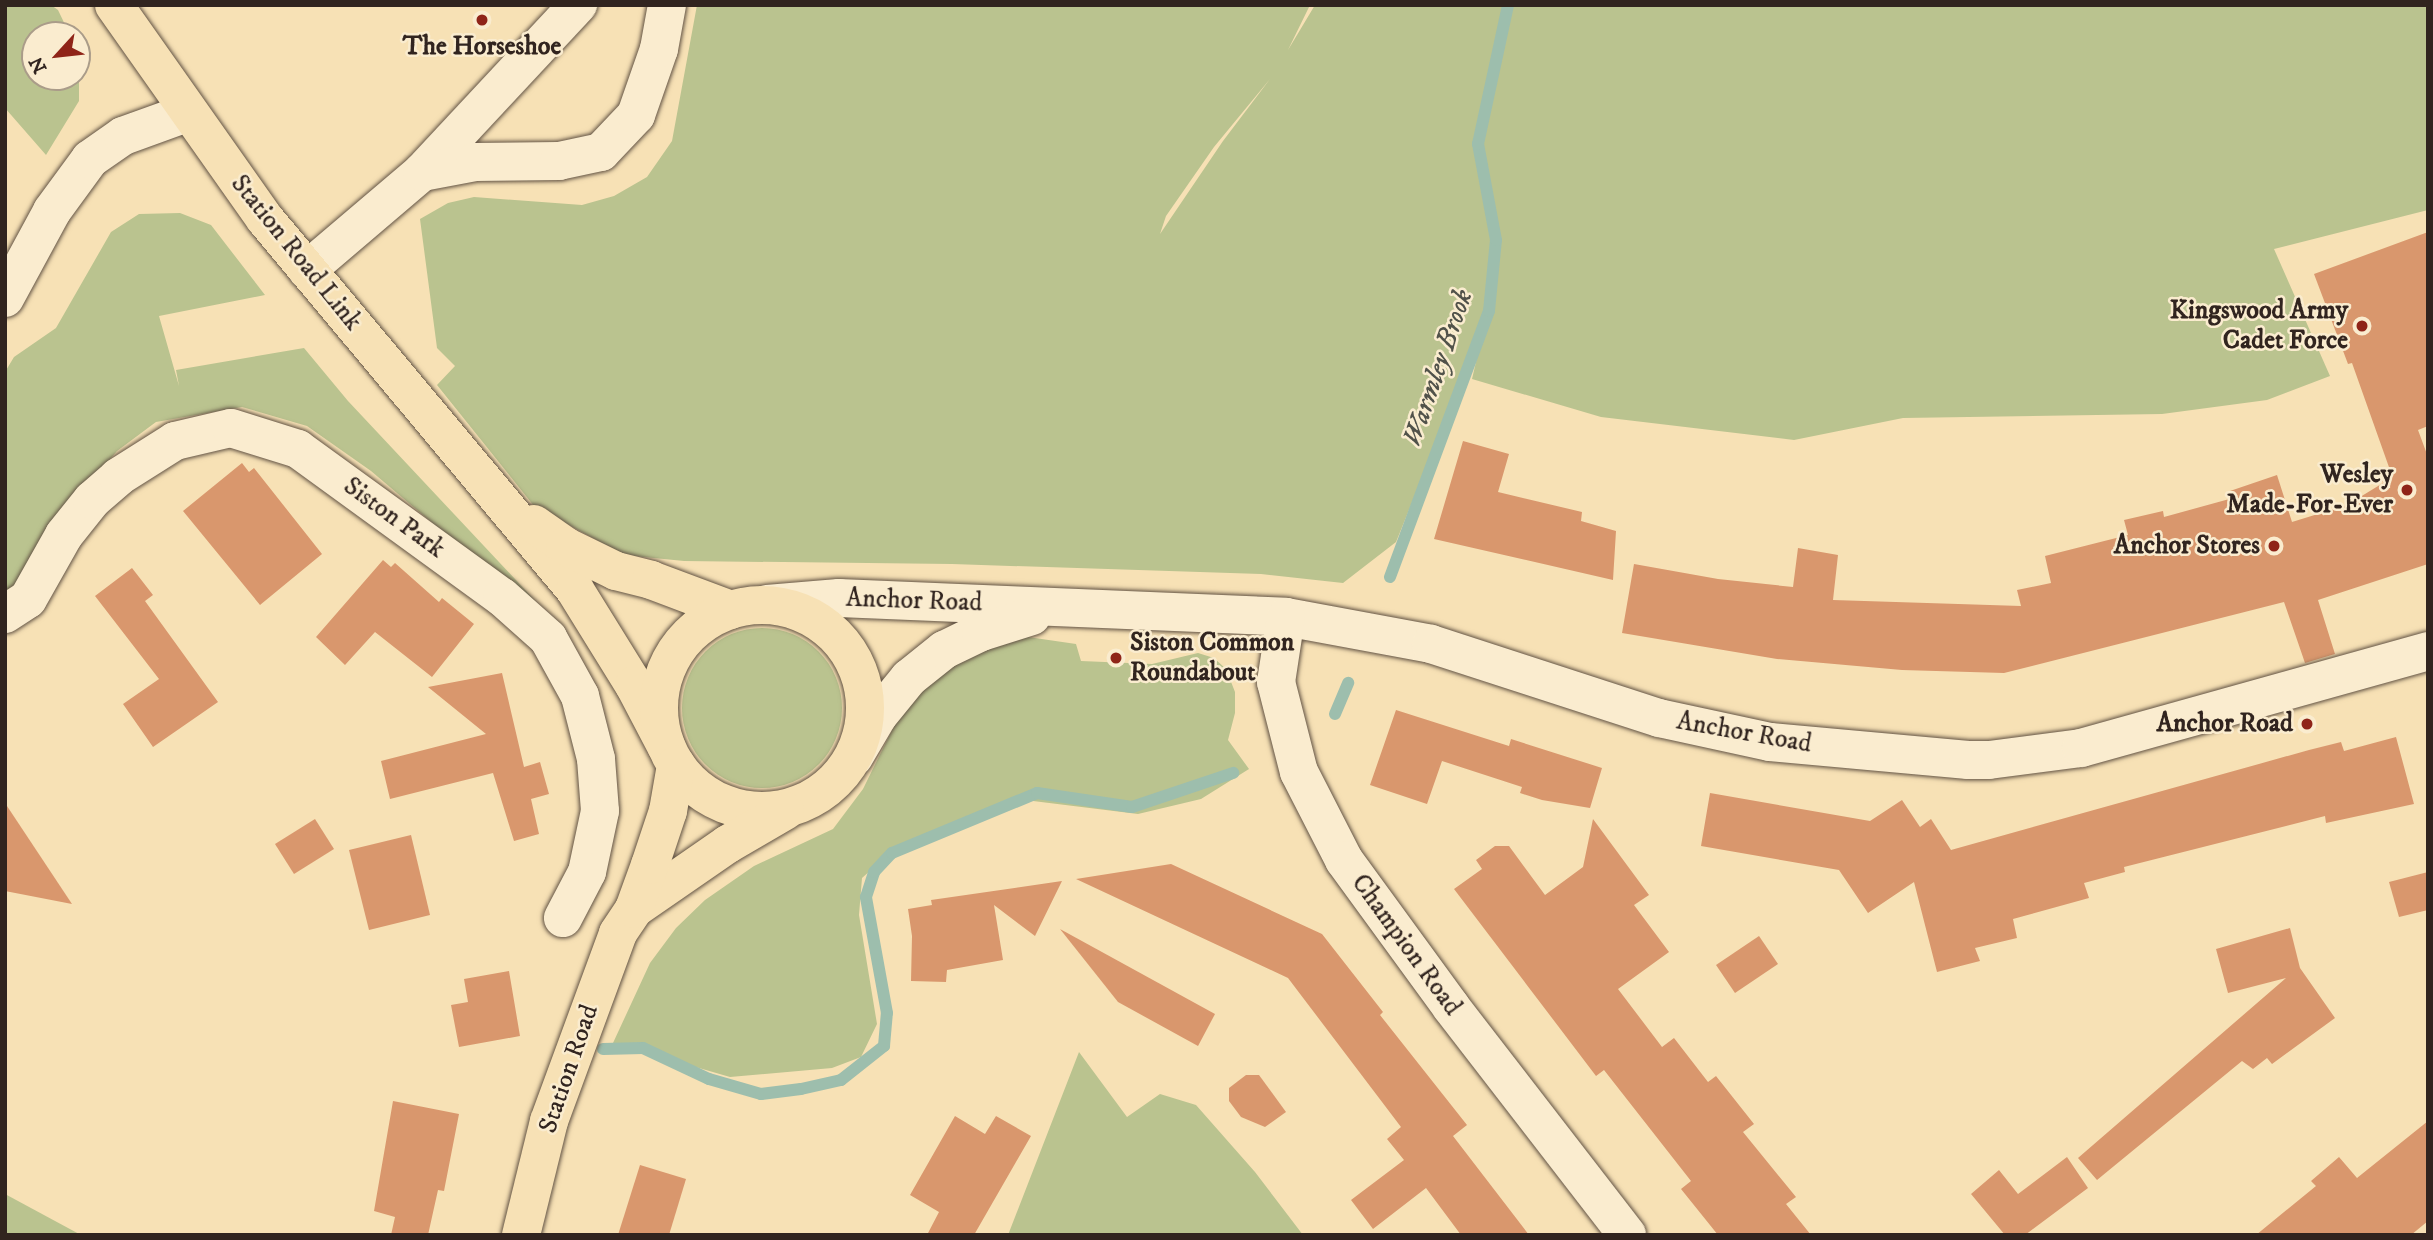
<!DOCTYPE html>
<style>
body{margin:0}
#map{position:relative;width:2433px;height:1240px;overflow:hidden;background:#f7e1b5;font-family:"IM FELL DW Pica",serif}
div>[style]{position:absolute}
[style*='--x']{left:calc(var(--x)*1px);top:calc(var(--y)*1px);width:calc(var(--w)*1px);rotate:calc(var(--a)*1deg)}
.green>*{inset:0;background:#bac38f}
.round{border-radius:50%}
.stream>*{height:12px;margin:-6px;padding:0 6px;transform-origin:6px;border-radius:6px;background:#9dbead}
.building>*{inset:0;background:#d9976d}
.roads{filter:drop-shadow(0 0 2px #625344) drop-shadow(0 0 2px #625344)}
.minor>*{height:38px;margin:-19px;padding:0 19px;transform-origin:19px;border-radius:19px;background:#faeccf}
.major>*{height:38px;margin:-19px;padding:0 19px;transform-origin:19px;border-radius:19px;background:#f7e1b5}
.major>.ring{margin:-19px;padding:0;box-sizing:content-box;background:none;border:38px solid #f7e1b5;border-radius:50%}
.dots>*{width:19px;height:19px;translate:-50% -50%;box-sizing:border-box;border:4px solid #faeccf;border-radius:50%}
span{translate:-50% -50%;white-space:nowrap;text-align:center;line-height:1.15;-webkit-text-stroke:5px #faeccf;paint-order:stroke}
.poi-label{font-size:26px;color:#31241f;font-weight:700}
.right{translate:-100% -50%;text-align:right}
.left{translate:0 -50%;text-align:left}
.street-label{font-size:26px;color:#31241f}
.water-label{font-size:28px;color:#51524a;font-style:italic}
.frame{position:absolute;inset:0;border:7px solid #31241f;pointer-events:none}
.north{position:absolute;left:21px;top:21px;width:70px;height:70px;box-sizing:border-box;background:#faeccf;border:2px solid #aa9c89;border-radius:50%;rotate:243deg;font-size:19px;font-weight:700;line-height:28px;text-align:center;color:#31241f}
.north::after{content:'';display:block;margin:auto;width:24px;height:32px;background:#8f2418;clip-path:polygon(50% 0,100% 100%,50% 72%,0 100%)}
</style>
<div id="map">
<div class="green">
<div style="clip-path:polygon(5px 5px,51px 5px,58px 10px,70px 35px,35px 35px,35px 77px,77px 77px,77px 51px,79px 55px,79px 101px,46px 155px,5px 108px)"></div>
<div style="clip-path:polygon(evenodd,697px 5px,1310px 5px,1288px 50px,1315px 5px,2428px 5px,2428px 210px,2274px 249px,2330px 376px,2267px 400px,2162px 414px,1903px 418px,1794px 440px,1601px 417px,1472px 379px,1486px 319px,1396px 542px,1343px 583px,1261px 574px,952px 564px,684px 561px,624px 555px,534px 506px,437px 385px,455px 366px,437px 348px,420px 219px,448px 203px,474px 197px,582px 205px,614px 196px,647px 177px,672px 141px,697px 5px,1270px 79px,1223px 141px,1160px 234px,1166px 216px,1214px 147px,1270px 79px)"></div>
<div style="clip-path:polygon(180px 213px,211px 225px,265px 295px,159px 316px,179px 386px,176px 370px,304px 348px,348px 401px,544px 610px,540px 614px,371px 471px,307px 426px,242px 407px,156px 422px,117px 451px,87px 486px,16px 587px,5px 592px,5px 372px,14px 357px,56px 328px,111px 232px,139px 214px)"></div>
<div class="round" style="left:682px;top:628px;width:160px;height:160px"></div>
<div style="clip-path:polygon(1028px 637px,1076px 644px,1081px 661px,1152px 664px,1198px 653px,1214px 658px,1226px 669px,1235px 692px,1235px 713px,1228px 740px,1249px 769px,1201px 799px,1138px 814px,1025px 800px,880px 862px,862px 878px,859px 915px,877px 1024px,861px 1057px,832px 1068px,730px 1077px,613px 1043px,650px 963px,676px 928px,705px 900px,754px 866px,833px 829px,863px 789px,900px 714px,927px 680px,999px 642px)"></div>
<div style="clip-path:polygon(1079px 1052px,1127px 1117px,1160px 1094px,1196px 1105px,1255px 1172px,1303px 1235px,1008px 1235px)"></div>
<div style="clip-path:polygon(5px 1194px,81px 1235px,5px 1235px)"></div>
</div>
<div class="stream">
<div style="--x:1390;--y:577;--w:284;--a:-69.6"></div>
<div style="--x:1489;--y:311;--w:71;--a:-84.4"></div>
<div style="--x:1496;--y:240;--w:98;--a:-100.6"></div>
<div style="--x:1478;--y:144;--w:142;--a:-77.8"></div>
<div style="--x:1335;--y:714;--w:34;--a:-67"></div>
<div style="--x:603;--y:1049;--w:40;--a:-1.4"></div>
<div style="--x:643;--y:1048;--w:73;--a:25.2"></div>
<div style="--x:709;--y:1079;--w:54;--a:16.1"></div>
<div style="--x:761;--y:1094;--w:40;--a:-7.1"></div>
<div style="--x:801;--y:1089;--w:41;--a:-12.7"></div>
<div style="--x:841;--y:1080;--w:55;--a:-38.3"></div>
<div style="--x:884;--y:1046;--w:33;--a:-85"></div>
<div style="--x:887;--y:1013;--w:118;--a:-100.3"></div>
<div style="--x:866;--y:897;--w:26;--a:-72"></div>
<div style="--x:874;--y:872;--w:26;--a:-47"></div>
<div style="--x:892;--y:853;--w:157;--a:-22.5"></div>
<div style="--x:1037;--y:793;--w:96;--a:8.4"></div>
<div style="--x:1132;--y:807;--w:107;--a:-18.6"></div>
</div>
<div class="building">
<div style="clip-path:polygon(2428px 232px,2428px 426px,2418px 430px,2428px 457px,2428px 564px,2318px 600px,2335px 654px,2305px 663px,2284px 602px,2004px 673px,1902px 670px,1777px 659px,1622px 633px,1634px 564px,1718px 579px,1793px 587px,1798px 548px,1838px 555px,1833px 600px,2021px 606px,2017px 590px,2051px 583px,2045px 556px,2128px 535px,2124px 520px,2163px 511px,2164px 517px,2233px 498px,2230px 491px,2277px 475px,2292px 522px,2347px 505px,2383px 483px,2380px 474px,2390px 470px,2352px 363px,2348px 364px,2314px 274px)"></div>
<div style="clip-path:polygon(1463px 441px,1509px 454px,1498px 492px,1582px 512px,1581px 521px,1616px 531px,1613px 580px,1434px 539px)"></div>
<div style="clip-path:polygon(242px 463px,249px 472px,254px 468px,322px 554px,260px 605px,183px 511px)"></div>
<div style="clip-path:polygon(383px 560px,391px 567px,395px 563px,439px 602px,442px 598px,474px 624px,432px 677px,375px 632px,345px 665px,316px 637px)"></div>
<div style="clip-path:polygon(132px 568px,153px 595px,145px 601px,218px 702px,153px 747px,123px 704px,159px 679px,95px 596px)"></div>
<div style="clip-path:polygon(502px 673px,524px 767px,540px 762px,549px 794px,531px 799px,539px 834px,514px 841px,493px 773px,390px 799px,381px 761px,486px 734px,428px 687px)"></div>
<div style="clip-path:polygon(1396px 710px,1509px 746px,1511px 739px,1602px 768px,1590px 808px,1542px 800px,1520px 793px,1522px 787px,1442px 761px,1427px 804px,1370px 785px)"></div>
<div style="clip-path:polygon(2396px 737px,2414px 804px,2326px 823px,2325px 816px,2124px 867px,2125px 872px,2084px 883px,2089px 898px,2013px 919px,2017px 938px,1975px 948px,1980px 961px,1937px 972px,1914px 882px,1868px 913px,1839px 870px,1701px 846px,1710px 793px,1870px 821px,1902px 800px,1920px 827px,1931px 819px,1951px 850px,2309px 750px,2341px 742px,2344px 751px)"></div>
<div style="clip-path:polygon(5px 803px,72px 904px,5px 891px)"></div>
<div style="clip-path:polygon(315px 819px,334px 849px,294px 874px,275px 844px)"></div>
<div style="clip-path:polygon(1593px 819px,1649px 895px,1634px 905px,1669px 952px,1618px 989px,1662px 1047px,1674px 1038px,1708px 1082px,1716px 1076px,1754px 1124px,1743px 1132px,1796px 1197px,1786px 1204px,1811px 1235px,1718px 1235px,1681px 1189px,1691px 1181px,1604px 1070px,1596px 1076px,1454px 889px,1482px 869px,1476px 860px,1495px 846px,1509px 846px,1545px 895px,1583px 867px)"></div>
<div style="clip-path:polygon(411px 835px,430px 915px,369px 930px,349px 850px)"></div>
<div style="clip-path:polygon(1171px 864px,1322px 934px,1383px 1012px,1380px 1015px,1467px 1125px,1453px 1136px,1529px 1235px,1461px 1235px,1426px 1188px,1373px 1229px,1351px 1200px,1404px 1160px,1387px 1139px,1401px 1127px,1288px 978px,1076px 879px)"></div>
<div style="clip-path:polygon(2428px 872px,2428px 910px,2399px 917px,2389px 882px)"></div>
<div style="clip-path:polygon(1062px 881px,1035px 936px,994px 905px,1003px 960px,947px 970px,946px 982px,911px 981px,912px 936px,908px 909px,932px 905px,931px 900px)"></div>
<div style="clip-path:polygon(2290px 928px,2300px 968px,2335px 1018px,2272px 1064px,2267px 1058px,2253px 1069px,2242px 1061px,2097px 1180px,2078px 1158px,2286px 978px,2228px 993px,2216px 949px)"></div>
<div style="clip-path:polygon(1060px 929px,1215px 1014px,1198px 1046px,1118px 1002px)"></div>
<div style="clip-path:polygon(1759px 936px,1778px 964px,1735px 993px,1716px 965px)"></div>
<div style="clip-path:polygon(509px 971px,520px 1036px,459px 1047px,451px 1005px,468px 1002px,464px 979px)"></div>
<div style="clip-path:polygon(1246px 1075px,1259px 1075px,1286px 1112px,1265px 1127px,1241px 1117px,1229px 1101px,1229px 1088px)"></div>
<div style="clip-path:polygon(393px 1101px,459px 1114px,444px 1191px,438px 1190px,428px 1235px,391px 1235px,395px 1217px,374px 1211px)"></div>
<div style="clip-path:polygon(955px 1116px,985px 1134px,996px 1116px,1031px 1136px,974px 1235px,927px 1235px,939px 1212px,910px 1195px)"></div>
<div style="clip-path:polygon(2428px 1121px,2428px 1221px,2411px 1235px,2256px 1235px,2316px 1186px,2311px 1181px,2339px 1157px,2357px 1178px)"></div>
<div style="clip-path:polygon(2067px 1157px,2088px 1188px,2025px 1235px,2005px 1235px,1971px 1194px,1999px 1170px,2018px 1194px)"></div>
<div style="clip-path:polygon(640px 1165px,686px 1179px,669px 1235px,618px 1235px)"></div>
</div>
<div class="roads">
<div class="minor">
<div style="--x:422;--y:172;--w:229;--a:-47"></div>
<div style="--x:307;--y:270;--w:151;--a:-40.4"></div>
<div style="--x:422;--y:172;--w:54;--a:-10.7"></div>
<div style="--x:475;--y:162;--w:84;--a:-0.7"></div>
<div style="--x:559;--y:161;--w:43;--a:-12.1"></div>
<div style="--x:601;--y:152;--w:51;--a:-46.6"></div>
<div style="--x:636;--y:115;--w:70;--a:-70.8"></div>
<div style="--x:659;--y:49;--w:45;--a:-79.7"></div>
<div style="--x:5;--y:298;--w:99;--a:-61.6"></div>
<div style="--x:52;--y:211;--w:64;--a:-53.8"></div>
<div style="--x:90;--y:159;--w:40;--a:-34.9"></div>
<div style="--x:123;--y:136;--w:68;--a:-19.8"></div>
<div style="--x:767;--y:604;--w:72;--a:-4.8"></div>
<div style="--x:839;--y:598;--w:447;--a:2.4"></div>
<div style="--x:1286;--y:617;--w:147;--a:10.5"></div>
<div style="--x:1431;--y:644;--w:240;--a:18"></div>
<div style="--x:1659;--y:718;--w:114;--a:12.2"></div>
<div style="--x:1770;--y:742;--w:199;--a:5.2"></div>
<div style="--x:1968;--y:760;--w:21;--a:0"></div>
<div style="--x:1989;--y:760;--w:93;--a:-7.4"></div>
<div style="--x:2081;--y:748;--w:360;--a:-15.6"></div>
<div style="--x:5;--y:614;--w:27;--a:-33"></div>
<div style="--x:28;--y:599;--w:73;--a:-60.6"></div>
<div style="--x:64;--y:535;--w:45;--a:-51.3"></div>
<div style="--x:92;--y:500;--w:35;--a:-41"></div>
<div style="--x:118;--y:477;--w:67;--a:-32.3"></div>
<div style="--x:175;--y:441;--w:57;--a:-13.1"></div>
<div style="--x:231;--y:428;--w:70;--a:17.4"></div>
<div style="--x:298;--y:449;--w:252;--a:36"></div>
<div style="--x:502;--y:597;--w:62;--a:41.7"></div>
<div style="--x:548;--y:638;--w:66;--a:61.1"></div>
<div style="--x:580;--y:696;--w:65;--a:75.7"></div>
<div style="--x:596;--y:759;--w:52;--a:85.6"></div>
<div style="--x:600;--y:811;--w:62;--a:102"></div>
<div style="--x:587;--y:872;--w:52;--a:117.6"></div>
<div style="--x:1286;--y:617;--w:66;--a:98.7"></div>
<div style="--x:1276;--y:682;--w:93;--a:75.7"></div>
<div style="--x:1299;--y:772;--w:99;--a:62.9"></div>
<div style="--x:1344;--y:860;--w:182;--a:53.9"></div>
<div style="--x:1451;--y:1007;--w:288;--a:52.3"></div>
<div style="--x:854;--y:757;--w:48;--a:-59.7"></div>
<div style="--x:878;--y:716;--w:49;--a:-50.8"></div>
<div style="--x:909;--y:678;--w:45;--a:-38.7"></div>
<div style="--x:944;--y:650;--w:41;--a:-25.9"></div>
<div style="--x:981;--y:632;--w:53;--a:-17.4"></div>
</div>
<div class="major">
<div style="--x:114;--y:5;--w:262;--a:54.8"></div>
<div style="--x:265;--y:219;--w:483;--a:50.1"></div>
<div style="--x:575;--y:590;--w:112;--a:58.2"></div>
<div style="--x:634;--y:685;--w:69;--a:62.3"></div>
<div style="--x:534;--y:524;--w:38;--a:35"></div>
<div style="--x:565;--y:546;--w:57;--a:26.1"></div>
<div style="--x:616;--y:571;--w:36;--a:14"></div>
<div style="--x:651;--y:580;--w:85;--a:20.6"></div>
<div class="ring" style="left:659px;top:605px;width:168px;height:168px"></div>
<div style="--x:634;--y:909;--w:114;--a:-34.7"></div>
<div style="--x:728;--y:844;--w:66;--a:-30.1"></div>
<div style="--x:521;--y:1235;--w:117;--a:-76.2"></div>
<div style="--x:549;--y:1121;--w:200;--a:-69.8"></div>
<div style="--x:618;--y:933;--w:29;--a:-56"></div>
<div style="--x:634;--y:909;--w:47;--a:-70"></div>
<div style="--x:650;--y:865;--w:57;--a:-71.6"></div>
<div style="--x:668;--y:811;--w:47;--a:-80.1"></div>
</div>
</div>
<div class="dots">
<div style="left:482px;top:20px;background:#8f2418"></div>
<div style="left:2362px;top:326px;background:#8f2418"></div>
<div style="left:2407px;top:490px;background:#8f2418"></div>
<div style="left:2274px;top:546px;background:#8f2418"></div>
<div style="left:1116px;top:658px;background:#8f2418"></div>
<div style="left:2307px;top:724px;background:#8f2418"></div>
</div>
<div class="poi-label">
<span style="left:482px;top:47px">The Horseshoe</span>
<span class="right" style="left:2348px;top:326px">Kingswood Army<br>Cadet Force</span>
<span class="right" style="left:2393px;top:490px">Wesley<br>Made-For-Ever</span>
<span class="right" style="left:2260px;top:546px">Anchor Stores</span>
<span class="left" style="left:1130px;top:658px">Siston Common<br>Roundabout</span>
<span class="right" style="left:2293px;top:724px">Anchor Road</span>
</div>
<div class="street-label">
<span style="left:296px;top:253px;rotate:51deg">Station Road Link</span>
<span style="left:394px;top:518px;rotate:36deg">Siston Park</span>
<span style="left:914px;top:601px;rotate:2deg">Anchor Road</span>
<span style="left:1744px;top:733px;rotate:10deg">Anchor Road</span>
<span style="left:1406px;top:945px;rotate:54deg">Champion Road</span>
<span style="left:569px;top:1069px;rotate:-71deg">Station Road</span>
</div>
<div class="water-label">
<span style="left:1438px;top:368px;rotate:-71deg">Warmley Brook</span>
</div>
<div class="frame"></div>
<div class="north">N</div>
</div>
